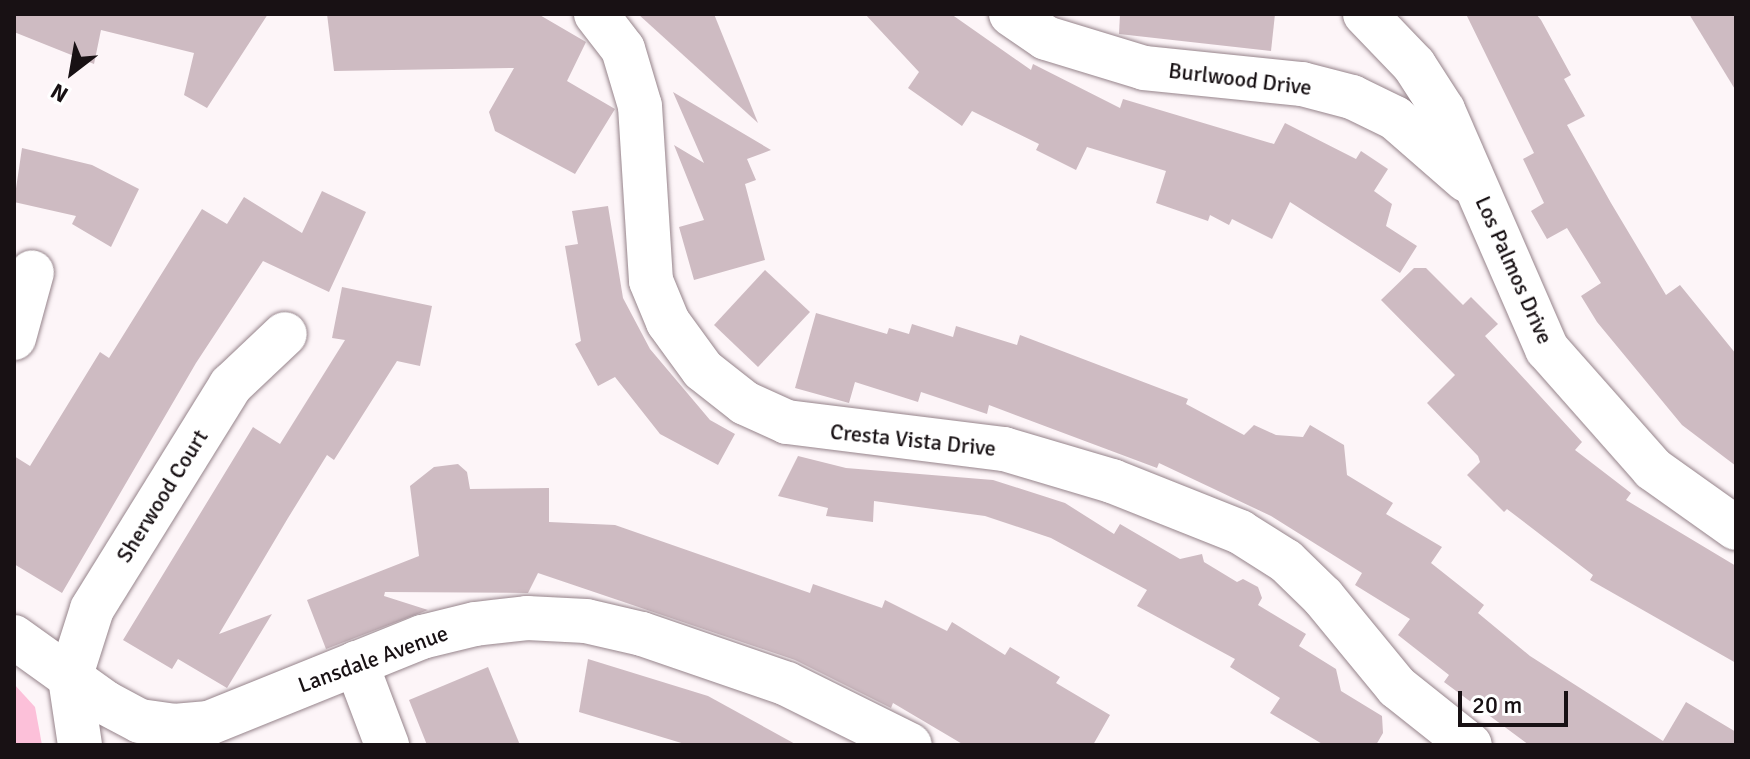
<!DOCTYPE html>
<style>
body{margin:0}
#map{position:relative;width:1750px;height:759px;overflow:hidden;background:#fdf5f8;font-family:Signika,sans-serif}
div>[style]{position:absolute}
[style*='--x']{left:calc(var(--x)*1px);top:calc(var(--y)*1px);width:calc(var(--w)*1px);rotate:calc(var(--a)*1deg)}
.green>*{inset:0;background:#fcc0d9}
.building>*{inset:0;background:#cebbc2}
.roads{filter:drop-shadow(0 0 2px #96848b) drop-shadow(0 0 2px #96848b)}
.street>*{height:44px;margin:-22px;padding:0 22px;transform-origin:22px;border-radius:22px;background:#fff}
span{translate:-50% -50%;white-space:nowrap;text-align:center;line-height:1.15;-webkit-text-stroke:7px #fff;paint-order:stroke}
.street-label{font-size:22px;color:#181114}
.frame{position:absolute;inset:0;border:16px solid #181114;pointer-events:none}
.north{position:absolute;left:32px;top:32px;width:80px;height:80px;-webkit-text-stroke:6px #fff;paint-order:stroke;rotate:211deg;font-size:22px;font-weight:700;line-height:32px;text-align:center;color:#181114}
.north::after{content:'';display:block;margin:auto;width:28px;height:36px;background:#181114;clip-path:polygon(50% 0,100% 100%,50% 72%,0 100%)}
.scale{position:absolute;left:1458px;top:691px;width:110px;height:36px;box-sizing:border-box;border:4px solid #181114;border-top:0;padding-left:10px;font-size:24px;line-height:28px;white-space:nowrap;color:#181114;-webkit-text-stroke:6px #fff;paint-order:stroke}
</style>
<div id="map">
<div class="green">
<div style="clip-path:polygon(14px 684px,35px 707px,42px 745px,14px 745px)"></div>
</div>
<div class="building">
<div style="clip-path:polygon(14px 14px,268px 14px,207px 108px,184px 95px,194px 53px,101px 30px,94px 64px,14px 32px)"></div>
<div style="clip-path:polygon(327px 14px,538px 14px,586px 42px,567px 81px,615px 109px,575px 174px,495px 131px,489px 112px,514px 68px,334px 71px)"></div>
<div style="clip-path:polygon(638px 14px,714px 14px,758px 123px)"></div>
<div style="clip-path:polygon(865px 14px,951px 14px,1031px 70px,1033px 64px,1120px 108px,1123px 99px,1274px 144px,1285px 123px,1356px 159px,1361px 151px,1388px 169px,1374px 191px,1392px 204px,1386px 226px,1417px 246px,1400px 273px,1290px 202px,1272px 239px,1232px 219px,1229px 225px,1210px 215px,1208px 221px,1156px 203px,1166px 171px,1087px 147px,1076px 170px,1036px 150px,1039px 144px,972px 111px,962px 126px,908px 88px,919px 72px)"></div>
<div style="clip-path:polygon(1120px 14px,1275px 14px,1271px 51px,1119px 34px)"></div>
<div style="clip-path:polygon(1466px 14px,1536px 14px,1541px 20px,1571px 75px,1564px 79px,1585px 116px,1567px 125px,1611px 203px,1666px 295px,1680px 285px,1736px 354px,1736px 466px,1682px 425px,1597px 322px,1581px 296px,1601px 283px,1567px 228px,1547px 239px,1531px 211px,1544px 203px,1523px 159px,1534px 153px)"></div>
<div style="clip-path:polygon(1689px 14px,1736px 14px,1736px 91px)"></div>
<div style="clip-path:polygon(673px 92px,771px 150px,747px 159px,756px 180px,745px 184px,765px 260px,694px 280px,679px 227px,704px 220px,674px 145px,704px 163px)"></div>
<div style="clip-path:polygon(22px 148px,92px 165px,139px 189px,111px 247px,72px 224px,76px 216px,14px 202px)"></div>
<div style="clip-path:polygon(322px 191px,366px 212px,329px 292px,263px 261px,196px 363px,62px 593px,14px 564px,14px 456px,30px 466px,100px 352px,109px 358px,202px 209px,227px 224px,244px 197px,302px 233px)"></div>
<div style="clip-path:polygon(608px 206px,623px 298px,650px 349px,710px 420px,735px 434px,718px 465px,660px 434px,615px 377px,598px 386px,575px 344px,581px 341px,565px 246px,578px 244px,572px 211px)"></div>
<div style="clip-path:polygon(1414px 268px,1426px 268px,1463px 305px,1471px 297px,1498px 324px,1485px 336px,1582px 442px,1575px 450px,1631px 493px,1626px 500px,1736px 566px,1736px 663px,1590px 580px,1593px 575px,1507px 509px,1504px 512px,1467px 475px,1480px 462px,1478px 456px,1427px 403px,1455px 375px,1381px 300px)"></div>
<div style="clip-path:polygon(765px 270px,810px 312px,758px 367px,714px 325px)"></div>
<div style="clip-path:polygon(342px 287px,432px 306px,420px 366px,397px 361px,334px 460px,327px 455px,288px 518px,219px 634px,272px 614px,227px 688px,178px 659px,172px 669px,123px 640px,253px 427px,280px 444px,345px 340px,332px 338px)"></div>
<div style="clip-path:polygon(816px 313px,887px 334px,889px 328px,909px 334px,912px 324px,953px 337px,956px 326px,1017px 345px,1020px 335px,1188px 399px,1186px 404px,1244px 435px,1254px 425px,1276px 435px,1303px 437px,1310px 425px,1344px 445px,1347px 475px,1393px 503px,1386px 514px,1442px 547px,1431px 563px,1484px 605px,1478px 613px,1530px 656px,1663px 741px,1686px 702px,1736px 732px,1736px 745px,1529px 745px,1444px 682px,1449px 675px,1398px 635px,1410px 619px,1355px 585px,1362px 573px,1271px 516px,1159px 463px,1157px 468px,989px 405px,987px 414px,921px 392px,918px 402px,855px 382px,849px 403px,795px 388px)"></div>
<div style="clip-path:polygon(798px 456px,846px 468px,993px 480px,1065px 503px,1114px 534px,1120px 524px,1180px 559px,1202px 554px,1204px 562px,1237px 582px,1243px 579px,1258px 587px,1262px 598px,1258px 605px,1306px 634px,1299px 646px,1336px 669px,1341px 691px,1382px 716px,1383px 733px,1376px 745px,1324px 745px,1270px 713px,1280px 698px,1230px 667px,1235px 659px,1137px 606px,1147px 590px,1051px 538px,985px 516px,874px 501px,873px 522px,826px 516px,828px 508px,778px 496px)"></div>
<div style="clip-path:polygon(458px 464px,467px 472px,470px 489px,549px 488px,549px 522px,615px 525px,810px 593px,813px 584px,882px 608px,885px 600px,947px 631px,952px 622px,1005px 655px,1010px 647px,1060px 677px,1056px 683px,1110px 715px,1093px 745px,964px 745px,893px 703px,891px 708px,795px 660px,538px 573px,528px 593px,385px 592px,384px 596px,428px 610px,326px 649px,307px 600px,419px 556px,410px 486px,434px 467px)"></div>
<div style="clip-path:polygon(588px 659px,708px 696px,797px 745px,688px 745px,579px 712px)"></div>
<div style="clip-path:polygon(488px 667px,520px 745px,427px 745px,409px 700px)"></div>
</div>
<div class="roads">
<div class="street">
<div style="--x:596;--y:14;--w:44;--a:52.4"></div>
<div style="--x:623;--y:49;--w:59;--a:73.4"></div>
<div style="--x:640;--y:106;--w:175;--a:86.4"></div>
<div style="--x:651;--y:281;--w:44;--a:67.5"></div>
<div style="--x:668;--y:322;--w:59;--a:53.9"></div>
<div style="--x:703;--y:370;--w:53;--a:38.2"></div>
<div style="--x:745;--y:403;--w:46;--a:24.3"></div>
<div style="--x:787;--y:422;--w:219;--a:7.1"></div>
<div style="--x:1004;--y:449;--w:113;--a:16.5"></div>
<div style="--x:1112;--y:481;--w:138;--a:21.7"></div>
<div style="--x:1240;--y:532;--w:54;--a:32.2"></div>
<div style="--x:1286;--y:561;--w:52;--a:44.2"></div>
<div style="--x:1323;--y:597;--w:117;--a:50.6"></div>
<div style="--x:1397;--y:687;--w:93;--a:38.5"></div>
<div style="--x:1011;--y:14;--w:42;--a:34.4"></div>
<div style="--x:1046;--y:38;--w:102;--a:17"></div>
<div style="--x:1144;--y:68;--w:159;--a:5.8"></div>
<div style="--x:1302;--y:84;--w:52;--a:14.6"></div>
<div style="--x:1352;--y:97;--w:48;--a:26"></div>
<div style="--x:1395;--y:118;--w:94;--a:41.1"></div>
<div style="--x:1365;--y:14;--w:71;--a:46.1"></div>
<div style="--x:1414;--y:65;--w:54;--a:57.2"></div>
<div style="--x:1443;--y:110;--w:261;--a:66.5"></div>
<div style="--x:1547;--y:349;--w:160;--a:48.5"></div>
<div style="--x:1653;--y:469;--w:102;--a:35.4"></div>
<div style="--x:14;--y:338;--w:68;--a:-74.7"></div>
<div style="--x:14;--y:637;--w:113;--a:35.7"></div>
<div style="--x:106;--y:703;--w:38;--a:28"></div>
<div style="--x:140;--y:721;--w:34;--a:8"></div>
<div style="--x:174;--y:726;--w:35;--a:-5"></div>
<div style="--x:209;--y:723;--w:230;--a:-22"></div>
<div style="--x:422;--y:637;--w:55;--a:-13.8"></div>
<div style="--x:475;--y:624;--w:52;--a:-6.6"></div>
<div style="--x:527;--y:618;--w:59;--a:2.9"></div>
<div style="--x:586;--y:621;--w:57;--a:13.1"></div>
<div style="--x:642;--y:634;--w:153;--a:19"></div>
<div style="--x:787;--y:684;--w:137;--a:26.4"></div>
<div style="--x:356;--y:663;--w:88;--a:69.3"></div>
<div style="--x:80;--y:745;--w:68;--a:-98.5"></div>
<div style="--x:70;--y:678;--w:72;--a:-72.3"></div>
<div style="--x:92;--y:609;--w:264;--a:-58.2"></div>
<div style="--x:231;--y:385;--w:74;--a:-43.4"></div>
</div>
</div>
<div class="street-label">
<span style="left:1240px;top:79px;rotate:7deg">Burlwood Drive</span>
<span style="left:1514px;top:270px;rotate:66deg">Los Palmos Drive</span>
<span style="left:913px;top:440px;rotate:6deg">Cresta Vista Drive</span>
<span style="left:162px;top:496px;rotate:-58deg">Sherwood Court</span>
<span style="left:373px;top:659px;rotate:-20deg">Lansdale Avenue</span>
</div>
<div class="frame"></div>
<div class="north">N</div>
<div class="scale">20 m</div>
</div>
